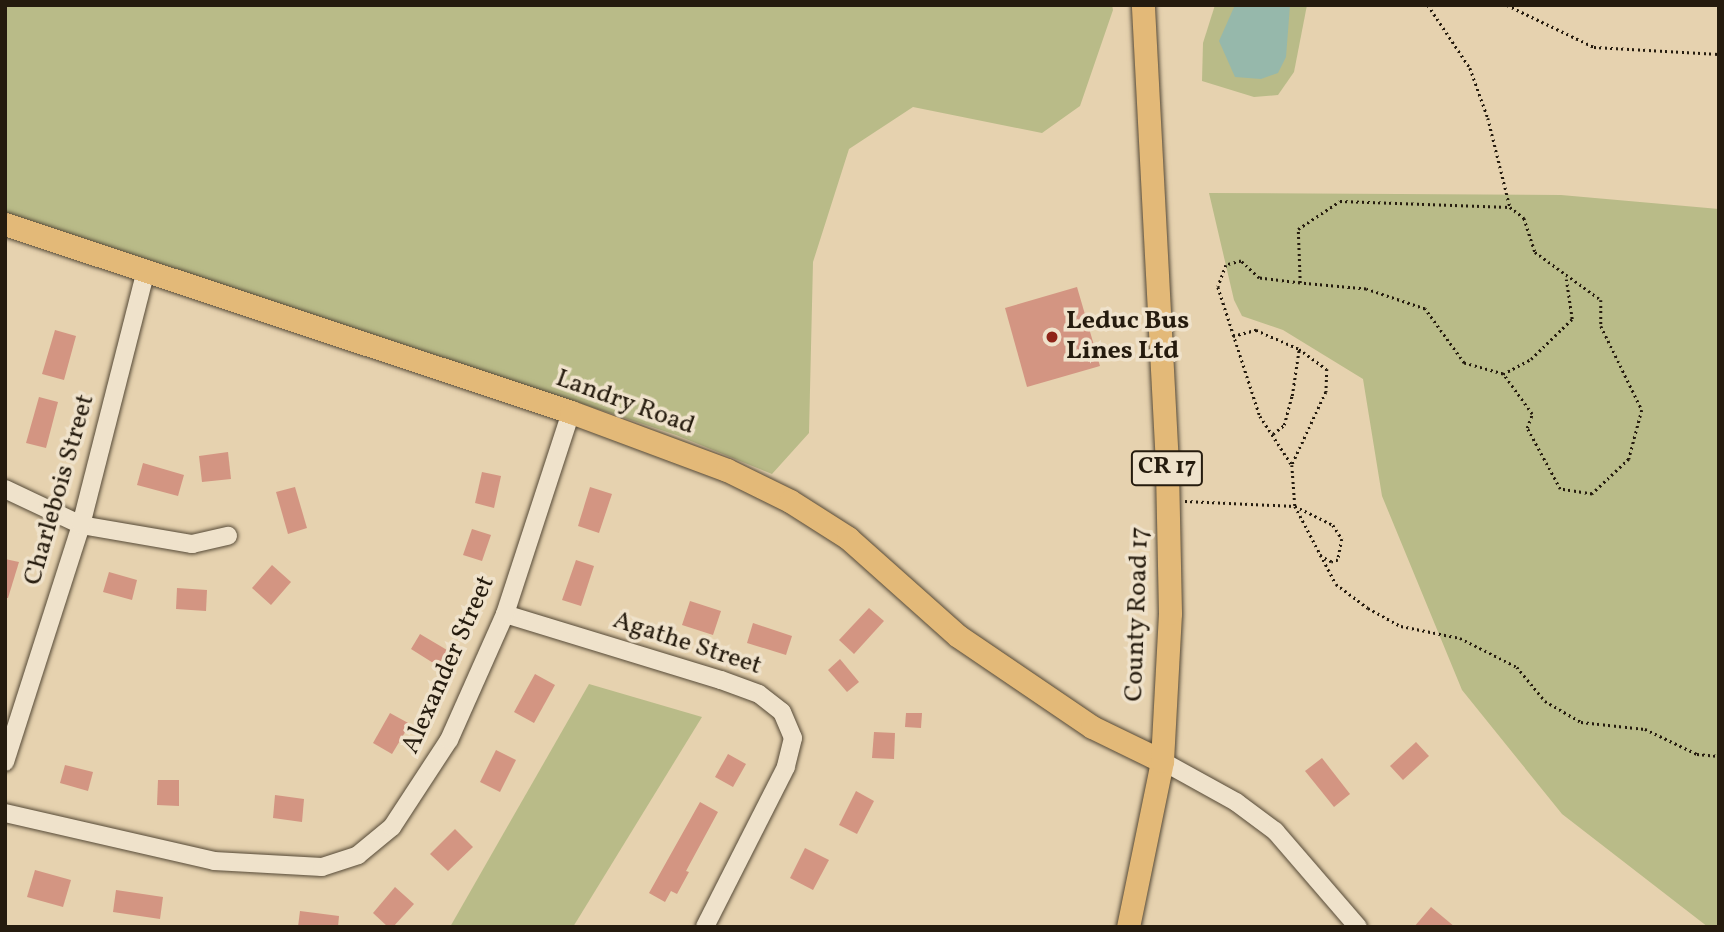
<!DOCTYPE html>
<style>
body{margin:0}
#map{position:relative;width:1724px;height:932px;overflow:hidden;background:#e6d2af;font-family:Vollkorn,serif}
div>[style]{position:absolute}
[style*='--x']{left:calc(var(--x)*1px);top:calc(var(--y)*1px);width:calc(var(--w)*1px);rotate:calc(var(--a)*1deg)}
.green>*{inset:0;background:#b9bb88}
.water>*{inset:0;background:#96b8ab}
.building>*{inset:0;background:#d39582}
.path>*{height:2.5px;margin-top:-1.25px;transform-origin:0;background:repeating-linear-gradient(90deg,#251b0e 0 2px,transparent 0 5.5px)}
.roads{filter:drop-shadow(0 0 2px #554936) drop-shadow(0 0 2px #554936)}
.minor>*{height:18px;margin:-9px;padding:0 9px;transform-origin:9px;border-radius:9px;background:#efe2cb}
.major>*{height:23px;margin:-11.5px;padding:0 11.5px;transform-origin:11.5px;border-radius:11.5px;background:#e3b978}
.dots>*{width:19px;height:19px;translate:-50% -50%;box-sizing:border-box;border:4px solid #efe2cb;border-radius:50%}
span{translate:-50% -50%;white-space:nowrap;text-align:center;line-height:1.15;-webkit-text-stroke:7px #efe2cb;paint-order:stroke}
.shield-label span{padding:2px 5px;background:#efe2cb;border:2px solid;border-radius:5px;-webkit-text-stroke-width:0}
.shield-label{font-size:24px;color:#251b0e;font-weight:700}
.poi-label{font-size:26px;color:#251b0e;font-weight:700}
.left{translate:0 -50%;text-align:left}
.street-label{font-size:26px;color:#251b0e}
.frame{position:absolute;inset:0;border:7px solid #251b0e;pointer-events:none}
</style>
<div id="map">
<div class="green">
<div style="clip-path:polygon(5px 5px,1112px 5px,1113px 10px,1080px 106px,1042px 133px,913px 107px,849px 149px,813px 262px,809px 433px,772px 474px,676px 435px,5px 212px)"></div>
<div style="clip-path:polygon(1215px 5px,1307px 5px,1294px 72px,1278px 95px,1254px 97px,1202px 81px,1203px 43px)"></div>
<div style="clip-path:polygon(1209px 193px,1561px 195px,1719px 209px,1719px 927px,1708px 927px,1562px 814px,1462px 690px,1382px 496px,1363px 379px,1283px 330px,1242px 316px,1234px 300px)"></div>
<div style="clip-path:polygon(589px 684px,702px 717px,573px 927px,450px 927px)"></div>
</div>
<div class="water">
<div style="clip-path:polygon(1235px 5px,1290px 5px,1286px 57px,1278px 73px,1261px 79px,1235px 77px,1219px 41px)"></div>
</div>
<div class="building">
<div style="clip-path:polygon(1077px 287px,1100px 366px,1027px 387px,1005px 308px)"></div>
<div style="clip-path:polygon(55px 330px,76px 336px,64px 380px,42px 374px)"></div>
<div style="clip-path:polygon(39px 397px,58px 402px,46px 448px,26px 443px)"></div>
<div style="clip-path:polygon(228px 452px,231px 479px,202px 482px,199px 456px)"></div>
<div style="clip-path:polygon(143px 463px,184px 475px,178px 496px,137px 485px)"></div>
<div style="clip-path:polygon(482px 472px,501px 476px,494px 508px,475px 503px)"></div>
<div style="clip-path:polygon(295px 487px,307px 528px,288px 534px,276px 492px)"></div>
<div style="clip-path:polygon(590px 487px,612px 494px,599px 533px,578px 526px)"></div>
<div style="clip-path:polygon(472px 529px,491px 535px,482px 561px,463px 555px)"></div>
<div style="clip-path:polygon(5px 559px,19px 562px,8px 598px,5px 598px)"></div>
<div style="clip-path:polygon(576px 560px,594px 566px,581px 606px,562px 600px)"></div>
<div style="clip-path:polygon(272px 565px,291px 582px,271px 605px,252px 588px)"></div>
<div style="clip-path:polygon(109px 572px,137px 580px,132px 600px,103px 592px)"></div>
<div style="clip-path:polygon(177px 588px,207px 590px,206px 611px,176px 609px)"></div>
<div style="clip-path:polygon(690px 601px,721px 611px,713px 635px,682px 625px)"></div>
<div style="clip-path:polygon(869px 608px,884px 621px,854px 654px,839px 640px)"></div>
<div style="clip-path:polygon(753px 623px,792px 636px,786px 655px,747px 643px)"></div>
<div style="clip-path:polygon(420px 634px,447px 650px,438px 666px,411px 649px)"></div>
<div style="clip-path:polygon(840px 659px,859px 682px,847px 692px,828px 670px)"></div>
<div style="clip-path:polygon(535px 674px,555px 685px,534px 723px,514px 712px)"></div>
<div style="clip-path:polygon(390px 713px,410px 724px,392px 754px,373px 743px)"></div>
<div style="clip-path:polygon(906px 713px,922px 713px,921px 728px,905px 727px)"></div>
<div style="clip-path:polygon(874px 732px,895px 733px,894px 759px,872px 758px)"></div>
<div style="clip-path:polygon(1416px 742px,1429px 756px,1403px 780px,1390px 766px)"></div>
<div style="clip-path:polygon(496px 750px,516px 760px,500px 792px,480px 782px)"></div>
<div style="clip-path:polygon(728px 754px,746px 764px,733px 787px,715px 777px)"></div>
<div style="clip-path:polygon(1322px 758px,1350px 794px,1334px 807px,1305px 771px)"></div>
<div style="clip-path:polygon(65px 765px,93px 772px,88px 791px,60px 783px)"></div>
<div style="clip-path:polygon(158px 780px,179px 780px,179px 806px,157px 805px)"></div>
<div style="clip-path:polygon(856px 791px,874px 801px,857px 834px,839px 825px)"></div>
<div style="clip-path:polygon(275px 795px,304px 799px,302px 822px,273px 818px)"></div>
<div style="clip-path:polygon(700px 802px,718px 812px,686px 871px,689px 872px,677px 894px,671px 891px,665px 902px,649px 893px)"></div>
<div style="clip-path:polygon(455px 829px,473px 847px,448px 871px,430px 854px)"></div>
<div style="clip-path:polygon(805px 848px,829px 860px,813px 890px,790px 878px)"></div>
<div style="clip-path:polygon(35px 870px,71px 880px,63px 907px,27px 897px)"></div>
<div style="clip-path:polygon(395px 887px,414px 904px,393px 927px,388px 927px,373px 913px)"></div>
<div style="clip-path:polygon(116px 890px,163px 897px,160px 919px,113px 912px)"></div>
<div style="clip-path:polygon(1431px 907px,1455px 927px,1414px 927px)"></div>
<div style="clip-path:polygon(300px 911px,339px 916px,338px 927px,298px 927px)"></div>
</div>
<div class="path">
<div style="--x:1428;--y:5;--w:76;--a:56.3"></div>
<div style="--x:1470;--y:68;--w:53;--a:70.2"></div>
<div style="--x:1488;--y:118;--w:92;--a:76.1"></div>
<div style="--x:1507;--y:5;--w:97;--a:25.8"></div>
<div style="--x:1594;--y:47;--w:125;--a:3.2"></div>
<div style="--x:1300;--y:283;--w:54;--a:-92.1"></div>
<div style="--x:1298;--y:229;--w:50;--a:-33.7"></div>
<div style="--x:1340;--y:201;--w:170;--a:2"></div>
<div style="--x:1510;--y:207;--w:18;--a:38"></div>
<div style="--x:1524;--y:218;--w:36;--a:72"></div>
<div style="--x:1535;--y:252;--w:82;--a:36"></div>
<div style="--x:1601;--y:300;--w:26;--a:90"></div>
<div style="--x:1601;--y:326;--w:93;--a:64"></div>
<div style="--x:1642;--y:410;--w:51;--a:104.9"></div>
<div style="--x:1629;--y:459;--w:51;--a:136.6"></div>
<div style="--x:1592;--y:494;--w:32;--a:-171"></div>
<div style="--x:1560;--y:489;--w:69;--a:-118.4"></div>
<div style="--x:1527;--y:428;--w:15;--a:-70"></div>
<div style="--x:1532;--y:414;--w:49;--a:-125.9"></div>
<div style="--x:1503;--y:374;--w:41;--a:-164.2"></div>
<div style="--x:1464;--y:363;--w:67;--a:-125.8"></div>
<div style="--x:1425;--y:309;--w:62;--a:-161.3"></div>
<div style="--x:1366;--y:289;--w:66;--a:-174.8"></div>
<div style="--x:1300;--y:283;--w:41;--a:-173"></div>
<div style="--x:1259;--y:278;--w:25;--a:-137"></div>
<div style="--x:1241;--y:261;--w:16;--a:165"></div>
<div style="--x:1226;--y:265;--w:23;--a:110"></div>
<div style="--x:1218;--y:287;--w:136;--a:72"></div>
<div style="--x:1260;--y:416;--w:59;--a:56.9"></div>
<div style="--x:1292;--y:465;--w:41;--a:85.8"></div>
<div style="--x:1295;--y:506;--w:42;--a:26.6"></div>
<div style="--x:1333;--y:525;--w:17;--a:57"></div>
<div style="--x:1342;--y:539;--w:21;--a:101"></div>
<div style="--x:1338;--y:560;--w:7;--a:164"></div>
<div style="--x:1331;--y:562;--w:14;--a:-150"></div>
<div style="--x:1233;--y:336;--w:24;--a:-15"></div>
<div style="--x:1256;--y:330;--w:47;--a:23.8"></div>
<div style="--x:1299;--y:349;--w:34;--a:36"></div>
<div style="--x:1327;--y:369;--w:23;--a:92"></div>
<div style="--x:1326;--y:392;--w:81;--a:115"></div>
<div style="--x:1503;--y:374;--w:32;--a:-28"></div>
<div style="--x:1531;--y:359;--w:57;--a:-44.3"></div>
<div style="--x:1572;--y:319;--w:40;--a:-98.5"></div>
<div style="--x:1273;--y:434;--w:14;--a:-39"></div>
<div style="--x:1284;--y:425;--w:30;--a:-75"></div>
<div style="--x:1292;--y:396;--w:48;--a:-81.5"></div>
<div style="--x:1185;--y:501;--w:110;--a:2.6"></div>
<div style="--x:1295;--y:506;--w:88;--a:62.3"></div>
<div style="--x:1336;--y:584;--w:40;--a:37"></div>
<div style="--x:1368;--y:608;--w:38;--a:29"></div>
<div style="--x:1401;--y:626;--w:60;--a:11.5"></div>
<div style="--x:1460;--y:638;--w:64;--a:27"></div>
<div style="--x:1517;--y:667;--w:44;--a:50.5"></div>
<div style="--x:1545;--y:701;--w:42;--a:30.3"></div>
<div style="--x:1581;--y:722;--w:64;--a:6.2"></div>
<div style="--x:1645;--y:729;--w:58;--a:25.7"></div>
<div style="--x:1697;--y:754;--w:22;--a:5"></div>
</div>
<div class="roads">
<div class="minor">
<div style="--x:5;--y:489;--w:84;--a:25.3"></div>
<div style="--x:81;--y:525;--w:113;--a:9.7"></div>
<div style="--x:192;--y:544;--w:37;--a:-13"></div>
<div style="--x:505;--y:614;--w:226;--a:17"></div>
<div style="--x:721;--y:680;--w:40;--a:20.2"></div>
<div style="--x:759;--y:694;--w:29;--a:38"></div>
<div style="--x:782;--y:712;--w:28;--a:67"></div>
<div style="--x:793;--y:738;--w:30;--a:104"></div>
<div style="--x:786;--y:767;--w:179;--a:116.9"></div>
<div style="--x:1162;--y:761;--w:85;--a:29"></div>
<div style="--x:1236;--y:802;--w:49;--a:36.6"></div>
<div style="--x:1275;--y:831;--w:127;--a:49.2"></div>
<div style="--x:5;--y:762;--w:249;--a:-72.2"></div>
<div style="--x:81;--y:525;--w:263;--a:-75.7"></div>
<div style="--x:5;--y:813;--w:214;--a:12.9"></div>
<div style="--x:214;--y:861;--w:108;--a:3.2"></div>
<div style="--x:322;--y:867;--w:38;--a:-18"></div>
<div style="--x:358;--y:855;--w:44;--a:-39.5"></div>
<div style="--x:392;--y:827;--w:104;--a:-56.8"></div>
<div style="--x:449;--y:740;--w:138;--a:-66"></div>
<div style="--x:505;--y:614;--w:213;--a:-71.9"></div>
</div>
<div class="major">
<div style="--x:5;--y:224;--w:596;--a:18.37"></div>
<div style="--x:571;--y:412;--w:166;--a:20.4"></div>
<div style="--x:727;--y:470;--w:70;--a:26.2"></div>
<div style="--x:790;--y:501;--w:69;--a:32.5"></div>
<div style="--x:848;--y:538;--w:147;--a:41.7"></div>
<div style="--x:958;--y:636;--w:162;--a:34.2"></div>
<div style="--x:1092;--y:727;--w:78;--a:25.9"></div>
<div style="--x:1128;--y:927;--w:169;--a:-78.4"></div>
<div style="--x:1162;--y:761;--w:148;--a:-86.9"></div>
<div style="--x:1170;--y:613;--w:148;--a:-91.2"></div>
<div style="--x:1167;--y:465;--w:461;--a:-93"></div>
</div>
</div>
<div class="dots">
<div style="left:1052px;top:337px;background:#8f2418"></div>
</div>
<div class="shield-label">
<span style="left:1167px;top:468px">CR 17</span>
</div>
<div class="poi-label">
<span class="left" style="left:1066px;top:337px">Leduc Bus<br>Lines Ltd</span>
</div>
<div class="street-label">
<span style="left:625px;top:403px;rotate:20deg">Landry Road</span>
<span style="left:60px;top:490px;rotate:-74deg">Charlebois Street</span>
<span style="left:1138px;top:614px;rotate:-88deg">County Road 17</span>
<span style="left:687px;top:644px;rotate:18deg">Agathe Street</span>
<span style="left:449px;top:665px;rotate:-66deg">Alexander Street</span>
</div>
<div class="frame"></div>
</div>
